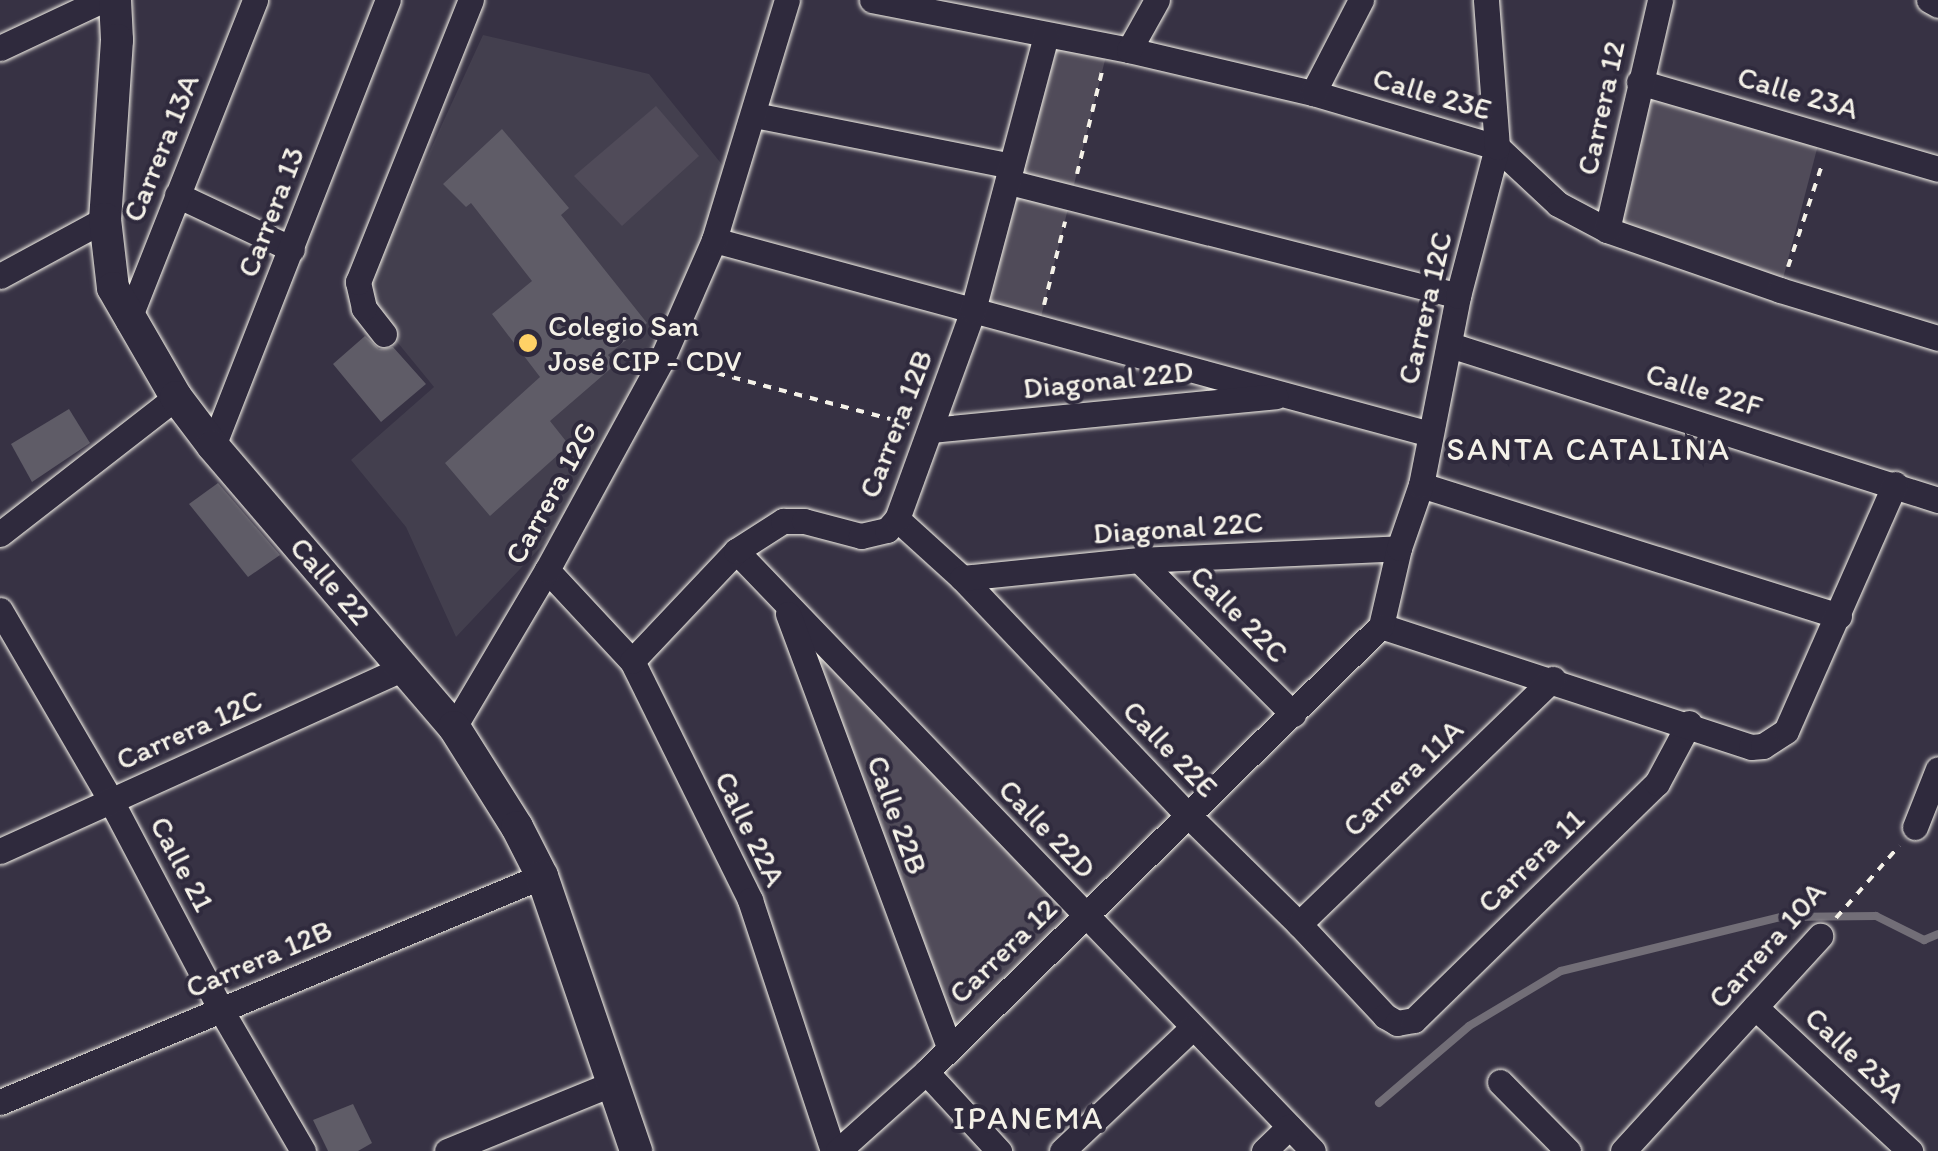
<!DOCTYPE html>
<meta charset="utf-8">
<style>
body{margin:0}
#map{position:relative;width:1938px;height:1151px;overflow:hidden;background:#373244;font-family:Itim,sans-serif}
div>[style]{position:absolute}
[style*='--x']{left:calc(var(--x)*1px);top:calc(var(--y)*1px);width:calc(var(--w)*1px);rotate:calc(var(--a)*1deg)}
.built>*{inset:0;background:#433f4e}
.green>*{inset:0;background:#504b59}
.stream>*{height:8px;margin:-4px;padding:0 4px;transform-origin:4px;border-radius:4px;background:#726e77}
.building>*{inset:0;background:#5f5c67}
.path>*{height:4px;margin-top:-2px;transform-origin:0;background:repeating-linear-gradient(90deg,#f4f1e8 0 8px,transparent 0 16px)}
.roads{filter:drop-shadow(0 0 2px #f4f1e8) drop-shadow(0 0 2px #f4f1e8)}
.minor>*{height:25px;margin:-12.5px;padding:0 12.5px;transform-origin:12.5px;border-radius:12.5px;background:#2f2a3d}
.tertiary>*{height:32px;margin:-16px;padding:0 16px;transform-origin:16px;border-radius:16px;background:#2f2a3d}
.dots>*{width:28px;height:28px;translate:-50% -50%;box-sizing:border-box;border:5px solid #2f2a3d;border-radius:50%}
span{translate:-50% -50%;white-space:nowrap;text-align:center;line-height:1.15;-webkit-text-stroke:8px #2f2a3d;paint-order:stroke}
.street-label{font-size:30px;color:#f4f1e8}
.poi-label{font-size:30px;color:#f4f1e8}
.left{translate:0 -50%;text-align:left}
.neighbourhood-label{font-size:32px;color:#f4f1e8;letter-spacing:2.5px}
</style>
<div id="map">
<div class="built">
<div style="clip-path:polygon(483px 35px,649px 74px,728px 172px,691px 276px,569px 517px,456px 637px,406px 527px,351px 460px,434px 387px,362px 299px)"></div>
</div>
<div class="green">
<div style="clip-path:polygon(1046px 36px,1108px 48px,1039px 325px,973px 310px)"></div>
<div style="clip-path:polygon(1639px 82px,1818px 145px,1780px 290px,1607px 230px)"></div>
<div style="clip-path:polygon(656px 106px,699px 156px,622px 226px,574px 176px)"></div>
<div style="clip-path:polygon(785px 605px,1086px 916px,949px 1048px)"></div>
</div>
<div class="stream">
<div style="--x:1379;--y:1103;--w:118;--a:-40.5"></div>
<div style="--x:1469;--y:1026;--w:107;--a:-30.9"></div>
<div style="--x:1561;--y:971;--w:227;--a:-13.8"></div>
<div style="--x:1781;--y:917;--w:95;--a:-0.6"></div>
<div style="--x:1876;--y:916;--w:54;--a:26.6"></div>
<div style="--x:1924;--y:940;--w:15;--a:-23"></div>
</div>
<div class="building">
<div style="clip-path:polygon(502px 129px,569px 208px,561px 215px,647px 323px,608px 355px,616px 364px,550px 421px,569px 445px,490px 516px,445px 463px,540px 377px,492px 314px,532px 281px,471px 203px,466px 207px,443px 184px)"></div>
<div style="clip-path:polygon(365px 336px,379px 349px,393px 347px,426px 384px,381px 422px,333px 364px)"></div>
<div style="clip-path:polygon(69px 409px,90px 443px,32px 482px,11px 444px)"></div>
<div style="clip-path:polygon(218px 483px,280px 555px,248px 577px,189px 504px)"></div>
<div style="clip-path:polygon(353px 1104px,372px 1143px,358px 1151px,328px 1151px,313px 1120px)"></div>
</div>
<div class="path">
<div style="--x:1077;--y:174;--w:110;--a:-76.3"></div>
<div style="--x:1788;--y:267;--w:111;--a:-71.6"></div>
<div style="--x:1044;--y:305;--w:86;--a:-75.8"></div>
<div style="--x:686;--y:365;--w:231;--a:14.8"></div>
<div style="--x:1836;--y:918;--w:96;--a:-48.8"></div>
</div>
<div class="roads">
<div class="minor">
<div style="--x:872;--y:0;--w:262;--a:11"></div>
<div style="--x:1129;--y:50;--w:189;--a:13.2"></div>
<div style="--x:1313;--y:93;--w:192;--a:16.4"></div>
<div style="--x:1497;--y:147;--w:83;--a:43.1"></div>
<div style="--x:1558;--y:204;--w:55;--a:28"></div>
<div style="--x:1607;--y:230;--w:183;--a:19.1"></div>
<div style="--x:1780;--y:290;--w:165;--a:16.9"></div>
<div style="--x:1929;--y:0;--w:10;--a:29"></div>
<div style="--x:0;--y:48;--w:113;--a:-25.2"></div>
<div style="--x:1129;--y:50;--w:57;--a:-60.8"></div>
<div style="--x:1639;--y:82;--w:311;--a:16.2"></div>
<div style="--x:1313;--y:93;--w:105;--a:-62.7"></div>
<div style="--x:754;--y:115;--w:262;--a:11.2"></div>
<div style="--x:1009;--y:182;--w:463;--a:14.2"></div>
<div style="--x:177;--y:195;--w:127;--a:25.2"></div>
<div style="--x:1607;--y:230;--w:236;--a:-77"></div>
<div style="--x:714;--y:240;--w:742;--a:15.16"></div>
<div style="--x:0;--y:276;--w:119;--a:-28.5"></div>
<div style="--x:128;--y:321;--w:345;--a:-68.4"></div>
<div style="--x:384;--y:334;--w:33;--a:-128"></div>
<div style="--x:364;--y:308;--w:27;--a:-103"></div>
<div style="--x:358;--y:282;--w:304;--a:-68.2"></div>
<div style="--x:1450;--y:345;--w:512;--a:17.62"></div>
<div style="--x:931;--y:430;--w:346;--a:-5.6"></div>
<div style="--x:213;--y:446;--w:479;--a:-68.6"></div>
<div style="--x:1421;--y:485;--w:438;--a:17.4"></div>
<div style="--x:897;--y:519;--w:88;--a:42.2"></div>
<div style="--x:962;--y:578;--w:329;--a:46.4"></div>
<div style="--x:1189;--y:816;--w:154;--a:44.5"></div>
<div style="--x:1299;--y:924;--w:126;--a:46.9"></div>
<div style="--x:1385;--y:1016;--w:14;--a:30"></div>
<div style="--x:1397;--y:1023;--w:17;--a:-10"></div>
<div style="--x:1414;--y:1020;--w:339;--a:-44.3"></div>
<div style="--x:1657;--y:783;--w:68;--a:-61.9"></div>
<div style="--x:0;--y:534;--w:223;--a:-37.9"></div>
<div style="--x:736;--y:551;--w:832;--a:46.12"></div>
<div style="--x:1139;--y:560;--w:218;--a:45"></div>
<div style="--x:547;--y:570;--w:125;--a:47"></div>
<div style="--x:632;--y:661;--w:267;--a:63.7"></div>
<div style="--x:750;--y:900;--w:264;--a:71.7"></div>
<div style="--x:962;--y:578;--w:178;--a:-5.8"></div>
<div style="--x:1139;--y:560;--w:260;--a:-2.6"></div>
<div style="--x:0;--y:610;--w:221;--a:59.8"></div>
<div style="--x:111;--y:801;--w:236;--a:62.2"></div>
<div style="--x:221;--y:1010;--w:163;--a:59.8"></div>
<div style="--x:788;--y:614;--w:463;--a:69.6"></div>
<div style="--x:1381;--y:626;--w:389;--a:18.1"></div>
<div style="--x:1751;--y:747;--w:12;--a:-5"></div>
<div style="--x:1763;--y:746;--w:27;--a:-33"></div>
<div style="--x:1786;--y:731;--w:270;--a:-66.2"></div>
<div style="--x:1381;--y:626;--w:80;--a:-77"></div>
<div style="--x:1399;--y:548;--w:67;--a:-70.8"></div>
<div style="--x:1421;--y:485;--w:193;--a:-78.9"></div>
<div style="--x:1458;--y:296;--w:154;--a:-75.3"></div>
<div style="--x:1497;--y:147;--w:147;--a:-94.3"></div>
<div style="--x:632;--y:661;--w:151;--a:-46.6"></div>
<div style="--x:736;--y:551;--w:56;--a:-32.6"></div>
<div style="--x:783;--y:521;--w:21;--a:0"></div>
<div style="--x:804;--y:521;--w:59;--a:14.7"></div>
<div style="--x:861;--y:536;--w:27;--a:-13"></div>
<div style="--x:887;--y:530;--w:15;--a:-48"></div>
<div style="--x:897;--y:519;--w:222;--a:-70"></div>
<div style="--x:973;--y:310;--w:284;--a:-75.1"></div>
<div style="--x:454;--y:727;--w:182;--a:-59.4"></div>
<div style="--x:547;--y:570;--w:240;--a:-61.4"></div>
<div style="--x:662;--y:359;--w:130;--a:-66.4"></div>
<div style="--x:714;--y:240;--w:251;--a:-73.1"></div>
<div style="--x:1915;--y:827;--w:62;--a:-68.4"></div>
<div style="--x:0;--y:851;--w:445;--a:-24.4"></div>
<div style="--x:1299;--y:924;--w:353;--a:-44"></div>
<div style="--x:1755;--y:1007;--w:212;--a:42.9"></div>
<div style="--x:926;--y:1072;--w:108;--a:47.3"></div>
<div style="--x:1500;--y:1082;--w:97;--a:45.4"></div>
<div style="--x:0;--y:1102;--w:587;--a:-22.63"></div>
<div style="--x:447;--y:1151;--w:180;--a:-22.2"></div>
<div style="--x:838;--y:1151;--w:118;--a:-41.9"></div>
<div style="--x:926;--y:1072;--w:637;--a:-44.43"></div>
<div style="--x:1062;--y:1151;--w:180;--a:-43.4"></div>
<div style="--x:1264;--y:1151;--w:35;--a:-44"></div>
<div style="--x:1623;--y:1151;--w:292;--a:-47.5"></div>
</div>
<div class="tertiary">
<div style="--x:115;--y:0;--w:40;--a:87.1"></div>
<div style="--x:117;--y:40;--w:179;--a:93.8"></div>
<div style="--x:105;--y:219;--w:69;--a:83.4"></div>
<div style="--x:113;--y:288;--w:126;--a:60"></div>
<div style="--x:176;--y:397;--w:61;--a:52.9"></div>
<div style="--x:213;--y:446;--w:370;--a:49.4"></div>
<div style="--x:454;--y:727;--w:118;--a:57.8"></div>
<div style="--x:517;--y:827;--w:55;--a:63"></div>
<div style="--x:542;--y:876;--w:291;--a:71.1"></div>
</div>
</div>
<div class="dots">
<div style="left:528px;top:343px;background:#ffd166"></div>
</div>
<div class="street-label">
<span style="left:1798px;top:93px;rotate:16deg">Calle 23A</span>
<span style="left:1432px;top:94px;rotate:16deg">Calle 23E</span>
<span style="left:1601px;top:108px;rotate:-78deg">Carrera 12</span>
<span style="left:161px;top:148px;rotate:-68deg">Carrera 13A</span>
<span style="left:271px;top:212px;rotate:-69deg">Carrera 13</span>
<span style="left:1425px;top:308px;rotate:-77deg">Carrera 12C</span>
<span style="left:1108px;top:380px;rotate:-6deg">Diagonal 22D</span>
<span style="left:1704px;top:390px;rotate:17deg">Calle 22F</span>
<span style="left:896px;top:424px;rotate:-69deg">Carrera 12B</span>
<span style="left:551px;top:493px;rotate:-61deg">Carrera 12G</span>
<span style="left:1178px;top:528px;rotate:-4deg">Diagonal 22C</span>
<span style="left:330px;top:581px;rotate:49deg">Calle 22</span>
<span style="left:1239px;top:614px;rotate:45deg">Calle 22C</span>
<span style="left:189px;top:730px;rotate:-24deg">Carrera 12C</span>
<span style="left:1170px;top:749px;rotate:46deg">Calle 22E</span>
<span style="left:1403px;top:778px;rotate:-44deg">Carrera 11A</span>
<span style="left:897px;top:815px;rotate:70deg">Calle 22B</span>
<span style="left:750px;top:829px;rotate:64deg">Calle 22A</span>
<span style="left:1047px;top:829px;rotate:46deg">Calle 22D</span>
<span style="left:1531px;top:861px;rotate:-44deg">Carrera 11</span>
<span style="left:182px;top:864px;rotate:62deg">Calle 21</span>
<span style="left:1767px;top:945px;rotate:-48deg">Carrera 10A</span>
<span style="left:1003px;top:951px;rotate:-44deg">Carrera 12</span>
<span style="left:259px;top:959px;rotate:-23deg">Carrera 12B</span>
<span style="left:1855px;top:1055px;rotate:43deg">Calle 23A</span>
</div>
<div class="poi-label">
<span class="left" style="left:548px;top:343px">Colegio San<br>José CIP - CDV</span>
</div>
<div class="neighbourhood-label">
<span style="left:1589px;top:449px">SANTA CATALINA</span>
<span style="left:1029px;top:1118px">IPANEMA</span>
</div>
</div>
